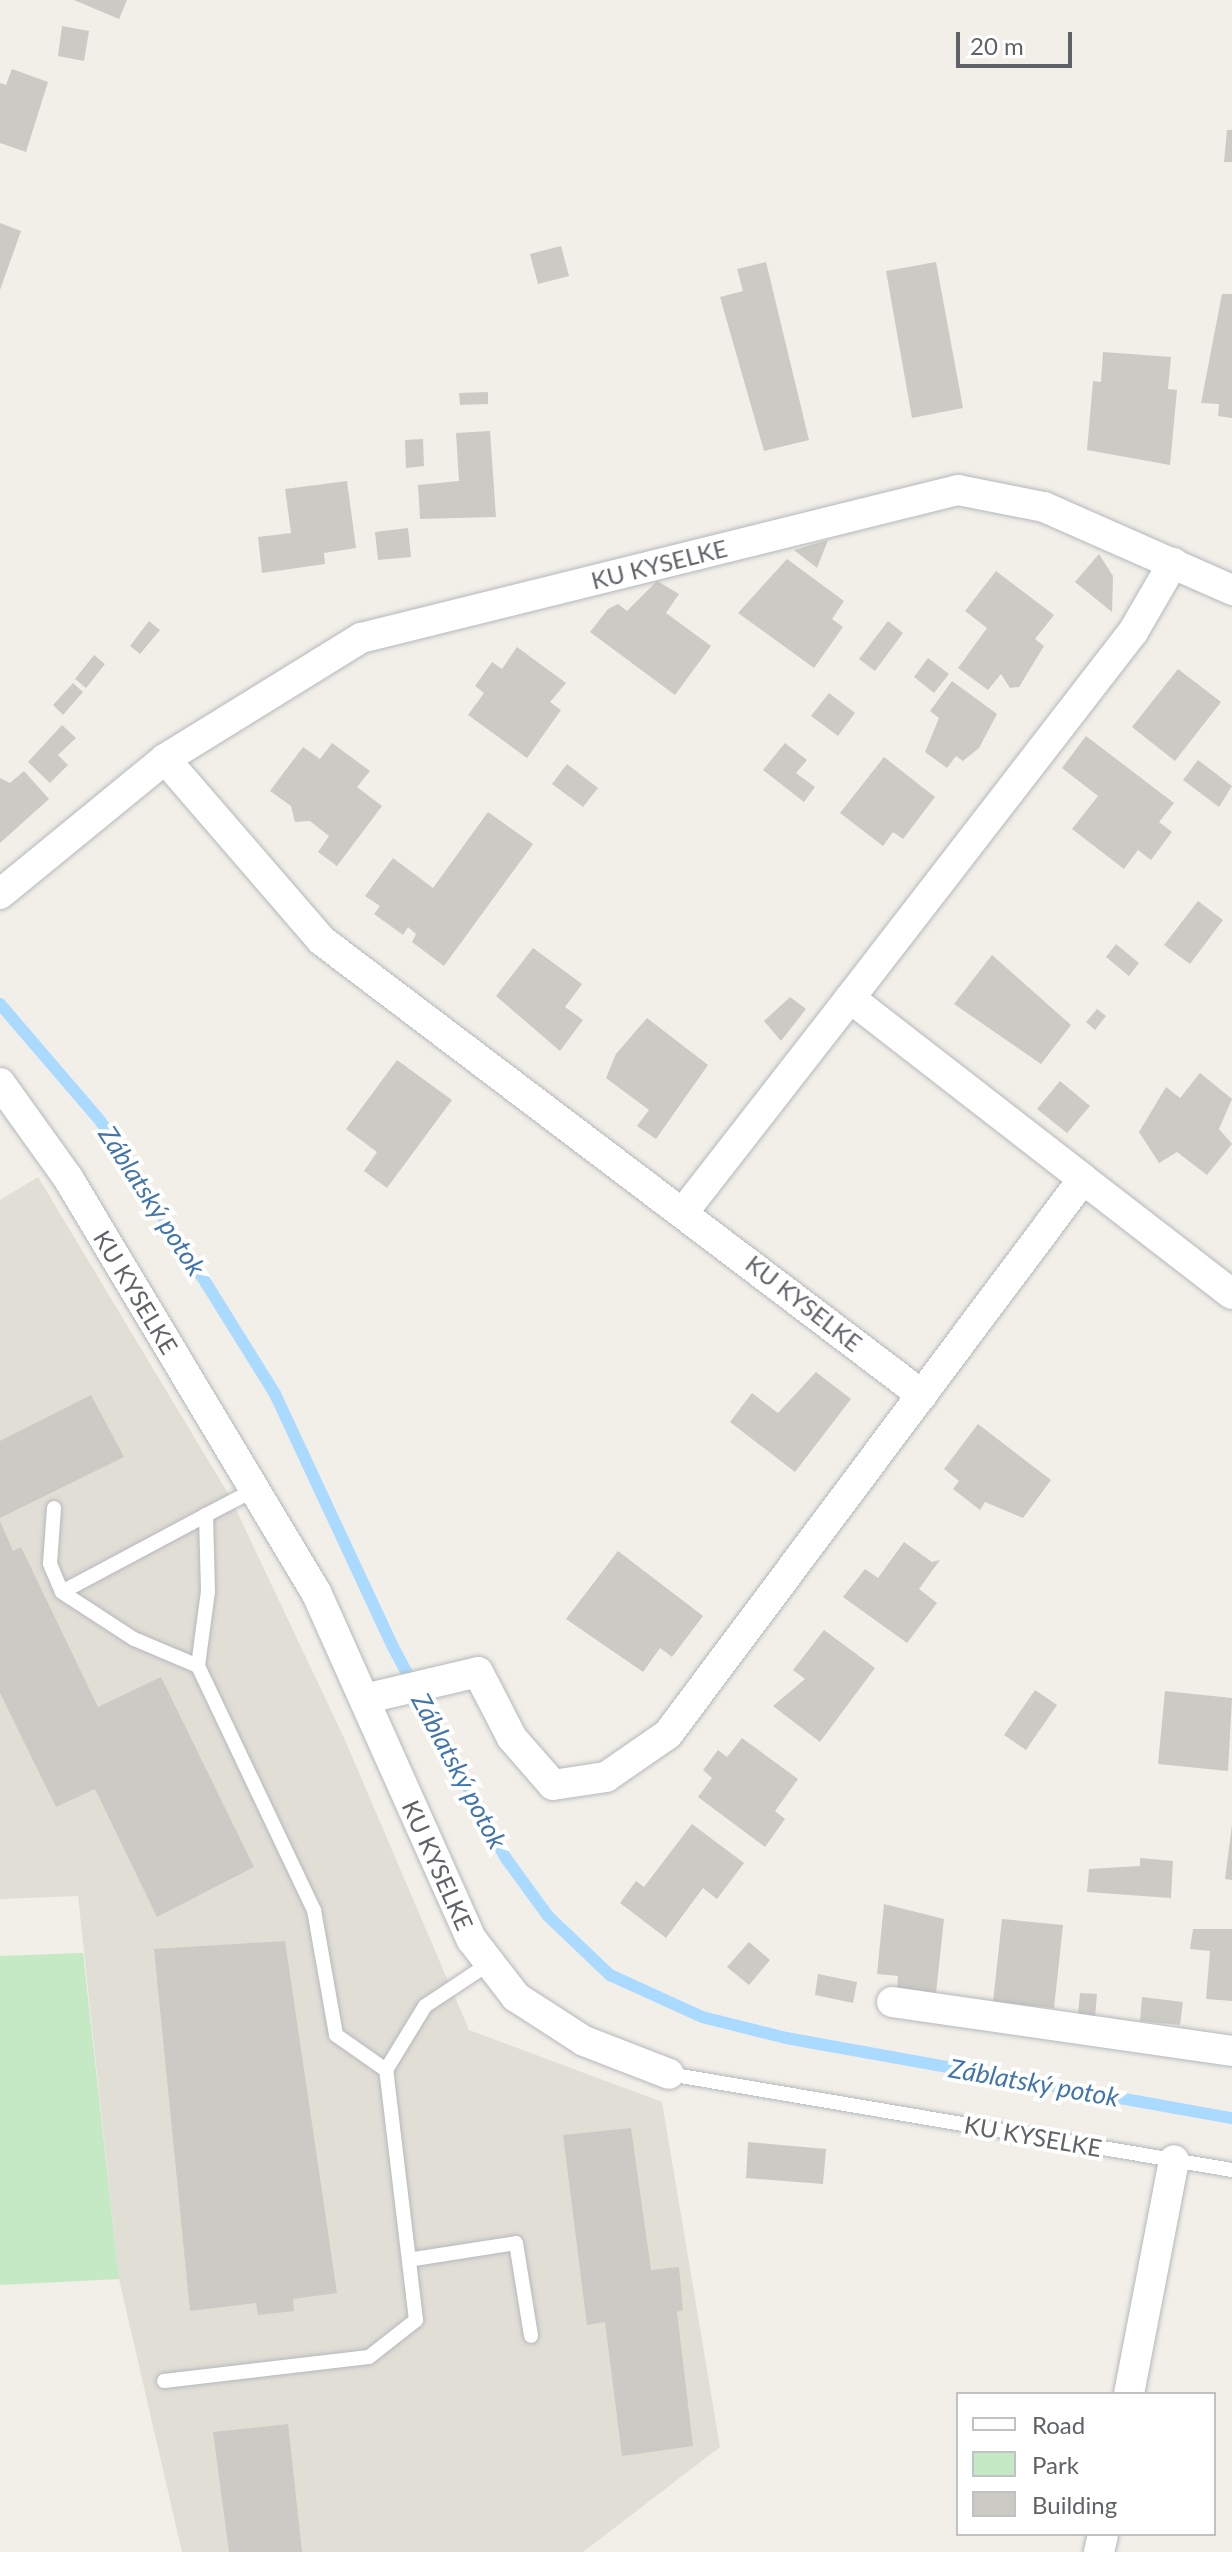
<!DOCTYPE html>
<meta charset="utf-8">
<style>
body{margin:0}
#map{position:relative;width:1232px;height:2552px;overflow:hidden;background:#f1efe8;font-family:Lato,sans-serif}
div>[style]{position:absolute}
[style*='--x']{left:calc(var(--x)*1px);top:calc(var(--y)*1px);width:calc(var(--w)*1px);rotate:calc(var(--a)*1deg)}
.education>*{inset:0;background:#e1ded6}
.green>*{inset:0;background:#c5e8c5}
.stream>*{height:12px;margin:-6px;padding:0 6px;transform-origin:6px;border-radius:6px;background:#aadaff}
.building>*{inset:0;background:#cccac5}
.roads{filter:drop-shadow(0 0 2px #b5b8bc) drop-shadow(0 0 2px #b5b8bc)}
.lane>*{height:14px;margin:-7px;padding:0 7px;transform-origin:7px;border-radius:7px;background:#fff}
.street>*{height:30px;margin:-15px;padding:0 15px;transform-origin:15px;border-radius:15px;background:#fff}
span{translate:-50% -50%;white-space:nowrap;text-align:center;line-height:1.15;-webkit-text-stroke:8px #fff;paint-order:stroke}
.street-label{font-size:24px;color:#5f6368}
.water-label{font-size:26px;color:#4174aa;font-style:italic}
.legend{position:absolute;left:956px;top:2392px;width:260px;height:144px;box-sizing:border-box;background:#fff;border:2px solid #bfc1c3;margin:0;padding:10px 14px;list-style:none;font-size:24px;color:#5f6368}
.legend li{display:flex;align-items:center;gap:16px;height:40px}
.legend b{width:40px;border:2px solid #bfc1c3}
.scale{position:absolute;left:956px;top:32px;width:116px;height:36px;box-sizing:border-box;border:4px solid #5f6368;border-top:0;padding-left:10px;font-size:24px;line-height:28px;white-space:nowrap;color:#5f6368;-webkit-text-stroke:6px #fff;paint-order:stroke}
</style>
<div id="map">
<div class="education">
<div style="clip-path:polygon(38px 1177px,229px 1495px,345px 1740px,469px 2030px,662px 2102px,720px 2447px,583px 2552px,182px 2552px,119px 2279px,78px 1896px,0 1899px,0 1200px)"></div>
</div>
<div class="green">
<div style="clip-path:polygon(83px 1953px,119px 2279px,0 2285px,0 1956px)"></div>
</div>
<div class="stream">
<div style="--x:0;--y:1004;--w:155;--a:49.4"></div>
<div style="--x:101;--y:1122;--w:192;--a:56.9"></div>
<div style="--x:206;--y:1283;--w:131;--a:58.1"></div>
<div style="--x:275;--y:1394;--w:279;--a:65"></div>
<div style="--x:393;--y:1647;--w:238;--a:61.9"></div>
<div style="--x:505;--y:1857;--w:73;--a:53.9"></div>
<div style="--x:548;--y:1916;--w:86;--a:43.6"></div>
<div style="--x:610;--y:1975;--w:101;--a:24.5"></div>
<div style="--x:702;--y:2017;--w:87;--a:14"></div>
<div style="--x:786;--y:2038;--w:453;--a:10.2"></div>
</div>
<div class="building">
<div style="clip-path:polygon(74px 0,127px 0,119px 19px)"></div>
<div style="clip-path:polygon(62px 26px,89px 31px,84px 61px,58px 56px)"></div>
<div style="clip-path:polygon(12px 69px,48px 82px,26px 152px,0 143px,0 83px,6px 85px)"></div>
<div style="clip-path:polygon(1227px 130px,1232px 130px,1232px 162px,1224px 162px)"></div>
<div style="clip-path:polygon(0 223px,21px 231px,0 290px)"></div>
<div style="clip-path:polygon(561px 246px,569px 276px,538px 284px,530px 254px)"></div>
<div style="clip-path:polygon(766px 262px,809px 440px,764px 451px,720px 297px,743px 291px,737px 269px)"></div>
<div style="clip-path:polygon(936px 262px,963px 408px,912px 418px,886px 271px)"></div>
<div style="clip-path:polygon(1222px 294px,1232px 294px,1232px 418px,1218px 416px,1219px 404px,1201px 403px)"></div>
<div style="clip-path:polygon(1103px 352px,1171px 357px,1168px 389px,1177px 390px,1170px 465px,1087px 450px,1093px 381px,1101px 382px)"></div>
<div style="clip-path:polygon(488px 392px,488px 404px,460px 405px,459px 393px)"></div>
<div style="clip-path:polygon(490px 431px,496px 517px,420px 519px,418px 485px,459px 481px,456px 433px)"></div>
<div style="clip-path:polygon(423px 439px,424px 466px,406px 468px,405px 440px)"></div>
<div style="clip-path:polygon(347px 481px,356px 548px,324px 553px,325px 564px,262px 573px,258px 537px,291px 533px,285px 489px)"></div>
<div style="clip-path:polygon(408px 528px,411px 557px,378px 560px,375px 532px)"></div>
<div style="clip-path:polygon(828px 540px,817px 568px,794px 550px)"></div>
<div style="clip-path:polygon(1099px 554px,1113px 576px,1112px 612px,1075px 582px)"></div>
<div style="clip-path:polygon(787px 559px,844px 601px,832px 619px,843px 627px,814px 668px,738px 613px)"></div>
<div style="clip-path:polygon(996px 571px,1054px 615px,1035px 639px,1044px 646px,1019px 687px,1010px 688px,1001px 674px,988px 690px,958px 668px,987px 628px,965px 611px)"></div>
<div style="clip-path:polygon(657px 581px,679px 594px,666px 613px,711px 646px,675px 695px,590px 632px,608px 609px,618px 604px,627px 611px)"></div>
<div style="clip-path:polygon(149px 621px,160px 630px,140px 654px,130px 646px)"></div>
<div style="clip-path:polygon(888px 621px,903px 633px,875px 671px,859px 659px)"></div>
<div style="clip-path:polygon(517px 647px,566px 683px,550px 702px,561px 710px,527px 758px,468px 715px,484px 693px,475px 686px,492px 662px,502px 669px)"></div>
<div style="clip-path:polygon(94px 655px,105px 664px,86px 688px,75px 679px)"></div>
<div style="clip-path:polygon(928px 658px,949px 674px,934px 693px,914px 677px)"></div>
<div style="clip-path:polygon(1178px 669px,1221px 702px,1175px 761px,1132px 727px)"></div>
<div style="clip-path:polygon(952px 681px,997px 714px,979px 748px,963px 761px,956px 756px,947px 768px,925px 752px,939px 718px,930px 711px)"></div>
<div style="clip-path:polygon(73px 683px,83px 692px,63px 715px,53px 705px)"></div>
<div style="clip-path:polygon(829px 693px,855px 713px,838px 736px,811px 716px)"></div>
<div style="clip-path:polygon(62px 725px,76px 738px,58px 755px,68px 765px,50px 783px,28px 762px)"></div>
<div style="clip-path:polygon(1086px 736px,1174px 803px,1159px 822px,1172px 832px,1151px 860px,1138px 850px,1124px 869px,1072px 829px,1098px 796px,1062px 768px)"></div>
<div style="clip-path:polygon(332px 743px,370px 771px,357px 787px,382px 806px,337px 866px,318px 852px,329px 836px,310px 821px,295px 822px,291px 806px,270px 791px,303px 747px,320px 759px)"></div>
<div style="clip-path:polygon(785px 743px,807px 760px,796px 773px,815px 787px,804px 802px,763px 770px)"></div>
<div style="clip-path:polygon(884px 757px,935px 797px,903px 839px,893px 832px,883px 846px,840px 813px)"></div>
<div style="clip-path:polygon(1198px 760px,1232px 786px,1219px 807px,1183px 780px)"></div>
<div style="clip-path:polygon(567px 764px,598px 788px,583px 807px,552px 784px)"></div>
<div style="clip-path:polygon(24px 771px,49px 799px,0 843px,0 778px,10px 783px)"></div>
<div style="clip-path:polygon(488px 812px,533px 844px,444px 966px,412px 942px,416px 934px,408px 927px,403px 935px,374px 914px,380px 906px,365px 896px,393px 858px,433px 888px)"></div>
<div style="clip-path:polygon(1198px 901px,1223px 920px,1190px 964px,1164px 945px)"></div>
<div style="clip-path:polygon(1116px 944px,1139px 963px,1129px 976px,1106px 957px)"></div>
<div style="clip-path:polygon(533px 948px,582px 984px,565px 1007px,583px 1020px,560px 1051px,496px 996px)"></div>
<div style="clip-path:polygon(992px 955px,1071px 1025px,1041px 1064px,954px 1004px)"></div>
<div style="clip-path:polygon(790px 997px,806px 1009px,781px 1041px,764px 1021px)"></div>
<div style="clip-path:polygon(1097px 1009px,1106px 1016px,1095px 1030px,1086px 1022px)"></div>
<div style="clip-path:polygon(647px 1018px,708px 1065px,656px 1139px,637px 1126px,649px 1110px,606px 1078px,616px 1054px)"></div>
<div style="clip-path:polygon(397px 1060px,452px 1100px,387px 1188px,364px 1171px,377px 1152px,346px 1129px)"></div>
<div style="clip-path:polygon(1200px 1073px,1232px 1099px,1219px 1129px,1232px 1144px,1207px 1175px,1177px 1152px,1159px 1163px,1139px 1132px,1166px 1087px,1180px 1098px)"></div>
<div style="clip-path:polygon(1060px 1081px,1090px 1106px,1067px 1133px,1037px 1109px)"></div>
<div style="clip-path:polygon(816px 1372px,851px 1399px,795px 1472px,730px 1422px,752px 1393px,778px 1413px)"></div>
<div style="clip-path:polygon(91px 1395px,124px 1457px,0 1518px,0 1441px)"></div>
<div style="clip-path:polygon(978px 1424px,1051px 1480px,1023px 1518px,985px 1502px,980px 1510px,953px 1489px,959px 1481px,944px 1469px)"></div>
<div style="clip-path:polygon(0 1521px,13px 1551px,21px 1547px,98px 1707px,161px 1677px,254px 1867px,157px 1917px,95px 1789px,56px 1807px,0 1693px)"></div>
<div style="clip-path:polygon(904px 1542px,932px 1562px,940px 1560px,919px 1589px,937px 1603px,907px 1643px,843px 1597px,865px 1569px,878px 1578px)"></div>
<div style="clip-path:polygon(618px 1551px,703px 1616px,672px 1657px,660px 1648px,643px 1672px,566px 1619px)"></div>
<div style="clip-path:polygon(824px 1630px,875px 1668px,820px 1742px,773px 1706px,805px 1679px,793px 1670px)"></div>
<div style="clip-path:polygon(1035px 1690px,1057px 1705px,1026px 1750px,1004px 1735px)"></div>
<div style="clip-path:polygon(1165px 1691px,1232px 1698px,1228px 1771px,1158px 1764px)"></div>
<div style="clip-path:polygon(742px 1738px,798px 1779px,775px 1811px,785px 1819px,765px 1847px,698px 1797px,712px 1778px,703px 1770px,718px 1750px,727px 1757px)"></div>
<div style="clip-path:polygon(692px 1824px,744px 1863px,717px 1899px,703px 1888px,666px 1938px,620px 1903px,636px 1881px,644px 1887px)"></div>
<div style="clip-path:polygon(1232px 1825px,1232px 1880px,1225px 1879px)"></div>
<div style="clip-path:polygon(1140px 1858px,1173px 1861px,1171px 1898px,1087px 1892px,1089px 1869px,1140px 1866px)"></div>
<div style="clip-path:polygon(884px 1904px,944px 1919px,936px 1993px,897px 1988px,898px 1976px,877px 1974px)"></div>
<div style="clip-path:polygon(1002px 1919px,1063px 1925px,1054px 2008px,993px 2002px)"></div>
<div style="clip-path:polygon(1193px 1929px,1232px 1929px,1232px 2001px,1206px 1999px,1210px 1951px,1190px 1949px)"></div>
<div style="clip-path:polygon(285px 1941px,337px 2293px,293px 2299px,294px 2311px,258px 2315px,256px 2303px,190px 2311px,154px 1949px)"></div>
<div style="clip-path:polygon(749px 1942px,770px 1960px,749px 1985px,727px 1967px)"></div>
<div style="clip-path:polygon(818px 1974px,857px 1982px,853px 2003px,815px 1995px)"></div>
<div style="clip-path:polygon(1080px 1993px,1097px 1994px,1095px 2017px,1078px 2015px)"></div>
<div style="clip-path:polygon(1142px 1997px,1183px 2002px,1180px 2025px,1140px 2021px)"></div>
<div style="clip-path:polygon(631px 2128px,651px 2270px,679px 2267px,683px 2310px,677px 2312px,693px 2446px,622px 2456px,605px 2322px,587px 2325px,563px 2135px)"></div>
<div style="clip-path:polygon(748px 2142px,826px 2149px,823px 2184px,746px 2178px)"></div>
<div style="clip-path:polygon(288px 2424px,302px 2552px,229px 2552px,213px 2432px)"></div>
</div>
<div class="roads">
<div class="lane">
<div style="--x:54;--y:1508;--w:56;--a:94.1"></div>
<div style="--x:50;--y:1564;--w:30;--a:67"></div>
<div style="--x:206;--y:1515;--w:76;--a:88.5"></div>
<div style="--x:208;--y:1591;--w:76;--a:97.6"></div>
<div style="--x:198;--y:1666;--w:69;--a:-157.1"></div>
<div style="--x:134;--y:1639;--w:86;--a:-146.9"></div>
<div style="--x:62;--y:1592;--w:163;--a:-28.1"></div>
<div style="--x:206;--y:1515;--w:54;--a:-27.5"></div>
<div style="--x:198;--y:1666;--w:270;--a:64.6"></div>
<div style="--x:314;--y:1910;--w:127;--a:80"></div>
<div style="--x:336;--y:2035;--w:61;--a:35"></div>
<div style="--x:386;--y:2070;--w:75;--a:-58.6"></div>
<div style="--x:425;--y:2006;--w:78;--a:-33.5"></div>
<div style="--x:669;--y:2074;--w:571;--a:9.68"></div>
<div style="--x:414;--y:2259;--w:103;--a:-8.9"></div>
<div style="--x:516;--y:2243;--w:94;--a:80.8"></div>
<div style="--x:164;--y:2381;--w:206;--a:-6.7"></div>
<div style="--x:369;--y:2357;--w:60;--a:-38.2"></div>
<div style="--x:416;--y:2320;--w:252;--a:-96.8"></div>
</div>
<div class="street">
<div style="--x:165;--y:759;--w:239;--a:49.2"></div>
<div style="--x:321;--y:940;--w:754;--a:37.13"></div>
<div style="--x:0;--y:894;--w:213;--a:-39.3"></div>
<div style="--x:165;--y:759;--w:230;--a:-31.7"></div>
<div style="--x:361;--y:638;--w:615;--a:-13.92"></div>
<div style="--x:958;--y:490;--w:88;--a:11.2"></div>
<div style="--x:1044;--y:507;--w:206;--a:23.8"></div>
<div style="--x:850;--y:998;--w:463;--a:-52.3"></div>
<div style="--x:1133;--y:632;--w:80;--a:-59.9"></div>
<div style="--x:0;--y:1083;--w:117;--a:54.4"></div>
<div style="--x:68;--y:1178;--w:483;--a:59.1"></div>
<div style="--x:316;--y:1592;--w:381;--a:65.9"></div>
<div style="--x:472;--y:1940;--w:72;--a:52.3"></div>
<div style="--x:516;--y:1997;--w:81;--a:32.9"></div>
<div style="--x:584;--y:2041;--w:91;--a:21.2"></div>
<div style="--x:685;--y:1210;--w:269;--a:-52.1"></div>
<div style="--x:850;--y:998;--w:295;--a:37.8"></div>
<div style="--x:364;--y:1699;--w:117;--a:-13.3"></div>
<div style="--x:478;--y:1672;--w:74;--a:62.7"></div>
<div style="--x:512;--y:1738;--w:62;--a:48.9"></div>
<div style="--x:553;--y:1785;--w:54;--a:-8.6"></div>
<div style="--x:606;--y:1777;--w:75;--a:-34.7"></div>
<div style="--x:668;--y:1734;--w:693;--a:-53.21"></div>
<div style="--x:1083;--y:1179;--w:188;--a:37.7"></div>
<div style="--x:892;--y:2002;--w:344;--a:8.2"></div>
<div style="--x:1129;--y:2394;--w:238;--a:-79.1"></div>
<div style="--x:1099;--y:2552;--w:18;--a:-77"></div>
</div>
</div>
<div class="street-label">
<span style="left:659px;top:564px;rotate:-14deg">KU KYSELKE</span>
<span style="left:136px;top:1292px;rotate:59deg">KU KYSELKE</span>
<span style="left:804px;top:1303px;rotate:38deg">KU KYSELKE</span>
<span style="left:438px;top:1865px;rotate:66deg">KU KYSELKE</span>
<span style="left:1033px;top:2136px;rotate:10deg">KU KYSELKE</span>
</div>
<div class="water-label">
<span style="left:152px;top:1201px;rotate:57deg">Záblatský potok</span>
<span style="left:459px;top:1771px;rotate:62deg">Záblatský potok</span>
<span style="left:1034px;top:2083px;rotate:10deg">Záblatský potok</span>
</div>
<ul class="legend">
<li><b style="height:10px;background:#fff"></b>Road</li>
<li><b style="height:22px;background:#c5e8c5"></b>Park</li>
<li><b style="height:22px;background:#cccac5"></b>Building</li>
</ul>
<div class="scale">20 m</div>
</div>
